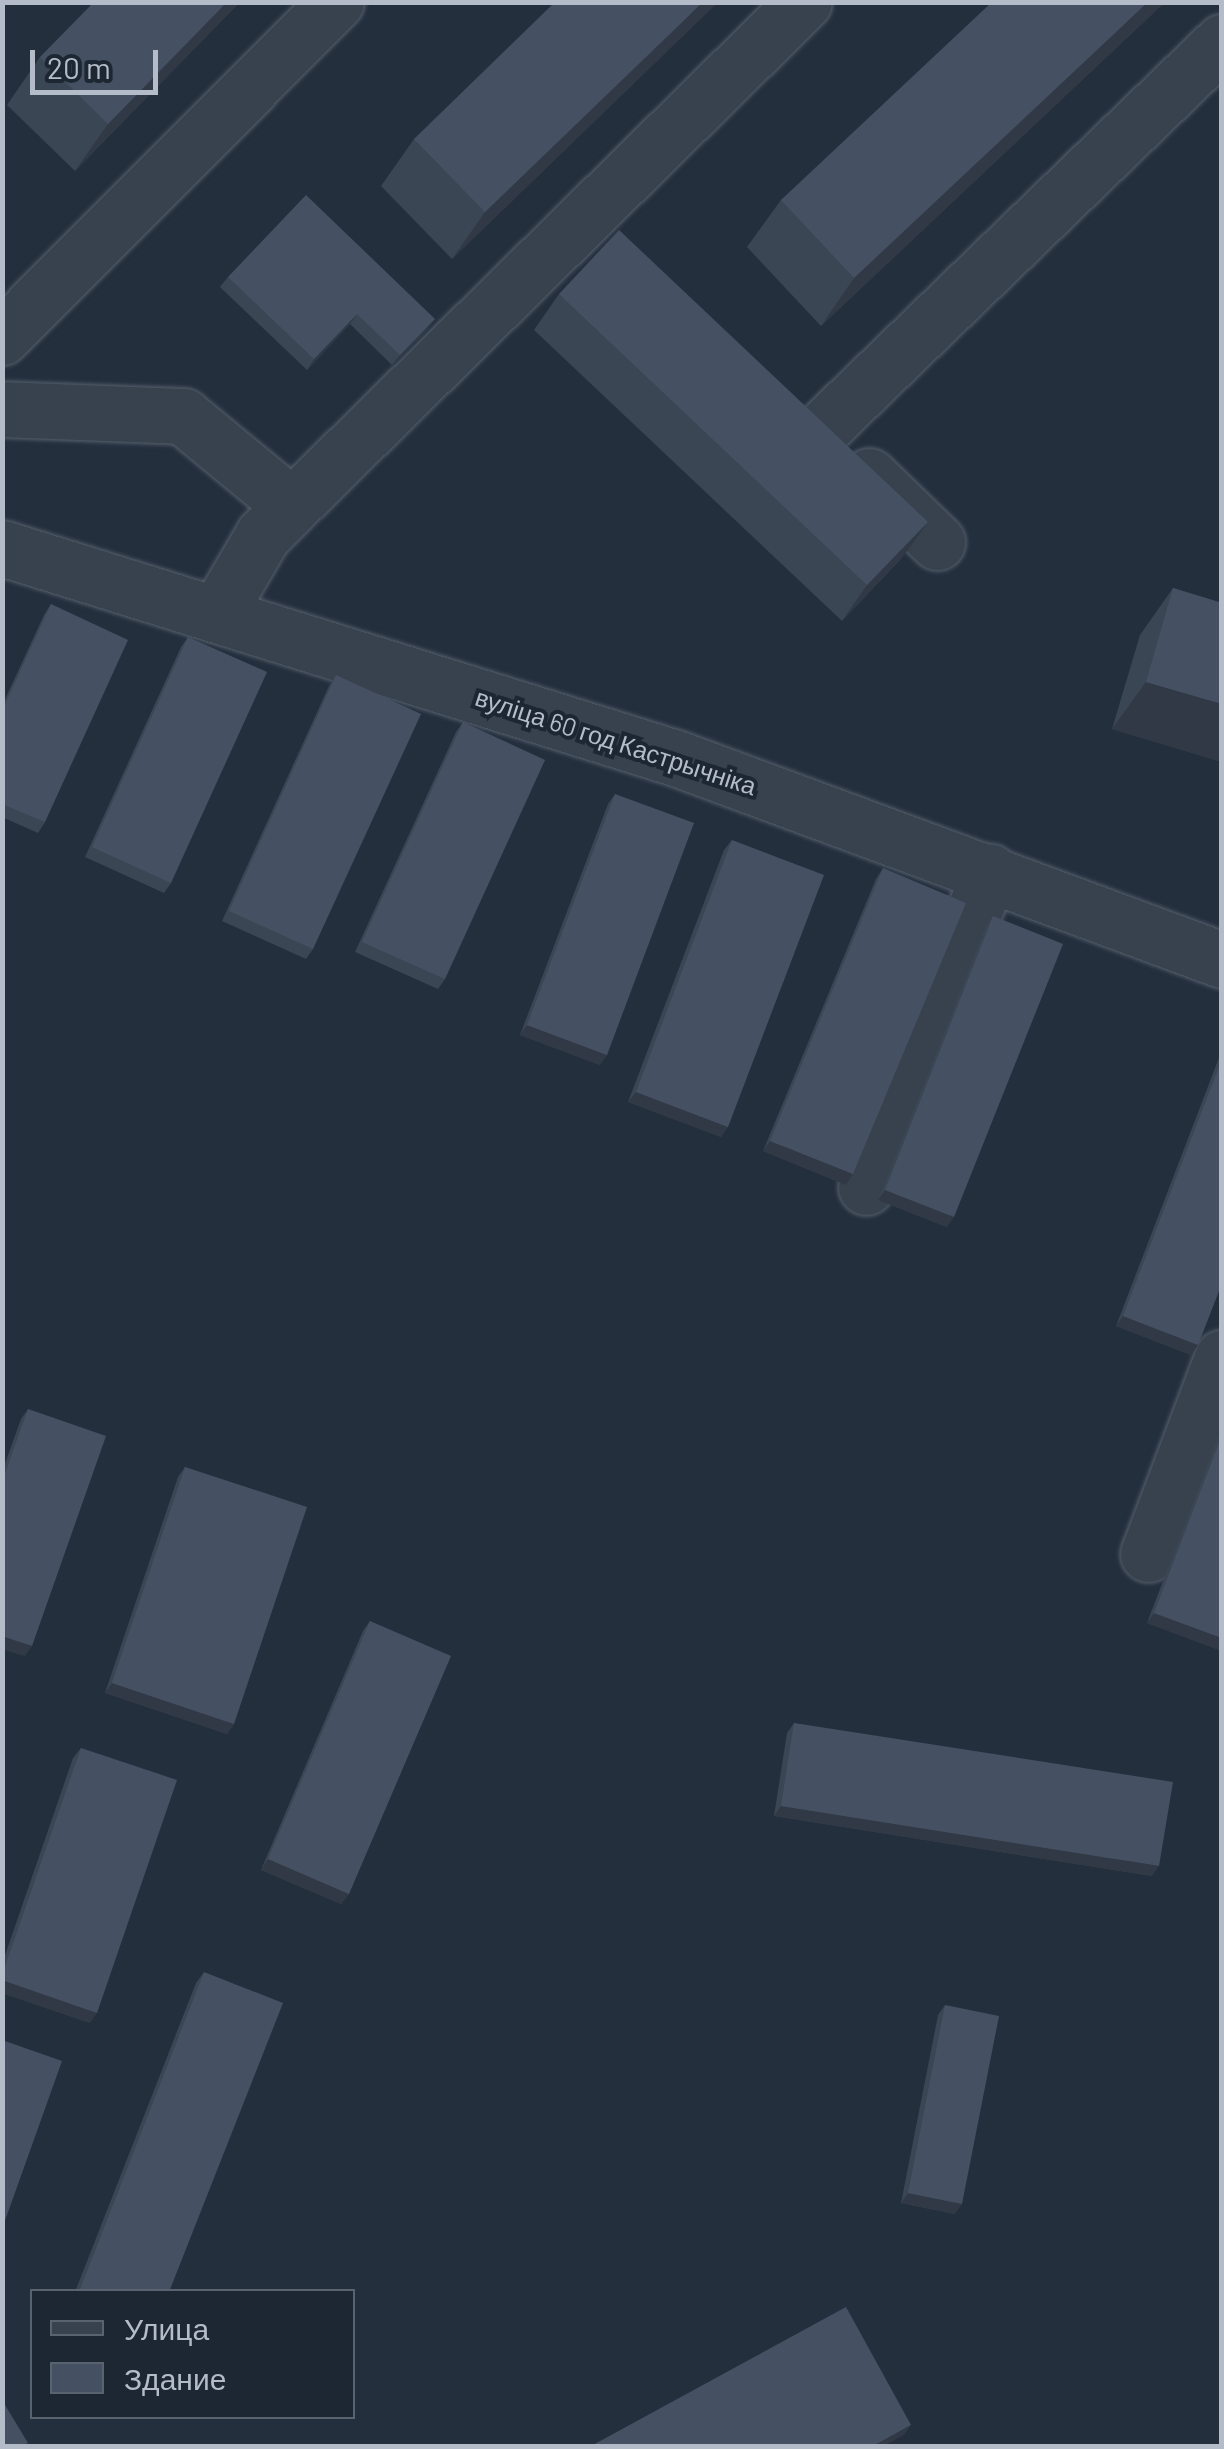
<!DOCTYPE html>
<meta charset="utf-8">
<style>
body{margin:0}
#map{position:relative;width:1224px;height:2449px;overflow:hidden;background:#242f3e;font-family:Barlow,sans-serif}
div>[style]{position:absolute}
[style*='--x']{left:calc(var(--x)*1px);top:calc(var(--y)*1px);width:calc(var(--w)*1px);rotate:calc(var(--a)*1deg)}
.roads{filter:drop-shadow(0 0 2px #565f6c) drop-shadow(0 0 2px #565f6c)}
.minor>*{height:55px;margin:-27.5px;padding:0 27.5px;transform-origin:27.5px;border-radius:27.5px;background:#38414e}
.wall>*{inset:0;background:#3b4654}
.shaded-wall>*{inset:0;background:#303945}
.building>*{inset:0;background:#455162}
span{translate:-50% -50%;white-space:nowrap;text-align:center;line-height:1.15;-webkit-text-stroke:8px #1d2633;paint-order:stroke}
.street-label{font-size:25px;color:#b4bcc9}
.frame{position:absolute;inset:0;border:5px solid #b4bcc9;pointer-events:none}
.legend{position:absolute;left:30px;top:2289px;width:325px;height:130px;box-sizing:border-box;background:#1d2633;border:2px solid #59626f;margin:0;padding:12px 18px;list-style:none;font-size:30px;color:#b4bcc9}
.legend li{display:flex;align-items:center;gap:20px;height:50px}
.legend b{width:50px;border:2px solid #59626f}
.scale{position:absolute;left:30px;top:50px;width:128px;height:45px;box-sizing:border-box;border:5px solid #b4bcc9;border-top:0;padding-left:12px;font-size:30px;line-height:35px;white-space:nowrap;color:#b4bcc9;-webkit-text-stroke:8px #1d2633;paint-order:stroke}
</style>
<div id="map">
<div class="roads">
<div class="minor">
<div style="--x:2;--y:337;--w:473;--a:-45.1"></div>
<div style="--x:2;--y:409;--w:181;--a:2.2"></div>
<div style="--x:183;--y:416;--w:141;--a:39.5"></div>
<div style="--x:292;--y:506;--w:41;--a:135"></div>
<div style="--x:263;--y:535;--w:89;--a:120.3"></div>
<div style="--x:822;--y:429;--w:557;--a:-44.05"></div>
<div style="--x:869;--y:476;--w:95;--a:44.1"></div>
<div style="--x:292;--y:506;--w:718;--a:-44.55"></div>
<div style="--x:2;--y:548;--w:706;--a:17.31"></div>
<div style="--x:676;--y:758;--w:582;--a:20.3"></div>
<div style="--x:866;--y:1187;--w:339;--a:-68.6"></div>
<div style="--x:1148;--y:1554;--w:210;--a:-69.3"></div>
</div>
</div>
<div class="wall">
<div style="clip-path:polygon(240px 2px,75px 171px,7px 105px,40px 57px)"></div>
<div style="clip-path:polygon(718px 2px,452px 259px,381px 186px,414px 139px)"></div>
<div style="clip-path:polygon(1165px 2px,821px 326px,747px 247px,781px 200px)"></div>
<div style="clip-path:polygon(228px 277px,428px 329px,392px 365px,350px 324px,307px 370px,220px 287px)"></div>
<div style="clip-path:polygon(559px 294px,902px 558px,842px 621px,534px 330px)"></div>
<div style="clip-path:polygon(1173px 588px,1222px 603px,1222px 762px,1112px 729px,1140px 635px)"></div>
<div style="clip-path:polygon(51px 604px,45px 822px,38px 833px,2px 817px,2px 706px,44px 615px)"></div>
<div style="clip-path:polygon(188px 637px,171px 883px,164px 893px,85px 857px,181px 647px)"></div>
<div style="clip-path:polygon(336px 675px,313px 949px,306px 959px,222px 921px,329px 686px)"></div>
<div style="clip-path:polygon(463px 722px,445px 979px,438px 989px,355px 952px,456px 732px)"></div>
<div style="clip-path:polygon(615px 794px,607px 1055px,600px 1065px,520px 1035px,608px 804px)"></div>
<div style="clip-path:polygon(732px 840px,728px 1127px,721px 1137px,628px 1102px,724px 850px)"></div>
<div style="clip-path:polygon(883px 868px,853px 1174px,846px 1185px,763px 1151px,876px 879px)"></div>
<div style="clip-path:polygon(993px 916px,947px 1227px,878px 1200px,986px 926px)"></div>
<div style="clip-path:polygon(1222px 1050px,1222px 1283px,1198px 1345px,1191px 1355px,1116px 1326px)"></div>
<div style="clip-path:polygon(28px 1409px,25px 1656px,2px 1649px,2px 1472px,21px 1419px)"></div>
<div style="clip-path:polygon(1222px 1427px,1222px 1651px,1147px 1623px)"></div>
<div style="clip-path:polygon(185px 1467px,234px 1724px,227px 1734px,105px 1693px,178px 1477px)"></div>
<div style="clip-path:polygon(370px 1621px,349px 1894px,341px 1904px,261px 1870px,363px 1631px)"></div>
<div style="clip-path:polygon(794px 1723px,1152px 1876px,774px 1816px,787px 1733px)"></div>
<div style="clip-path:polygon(81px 1748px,90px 2023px,2px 1993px,2px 1964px,73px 1758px)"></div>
<div style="clip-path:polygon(204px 1972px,169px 2292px,75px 2292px,196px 1983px)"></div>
<div style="clip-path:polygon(945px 2005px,955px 2214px,901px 2203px,938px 2015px)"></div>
</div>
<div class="shaded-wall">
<div style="clip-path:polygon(227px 2px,240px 2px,75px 171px,108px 124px)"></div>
<div style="clip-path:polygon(703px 2px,718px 2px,452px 259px,485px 212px)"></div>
<div style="clip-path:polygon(1148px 2px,1165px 2px,821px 326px,854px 278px)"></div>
<div style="clip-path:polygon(357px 314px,350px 324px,307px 370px,314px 359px)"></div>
<div style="clip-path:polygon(435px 319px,428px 329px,392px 365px,400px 355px)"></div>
<div style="clip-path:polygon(928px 522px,902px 558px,842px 621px,867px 585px)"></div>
<div style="clip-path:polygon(1146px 682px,1222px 704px,1222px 762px,1112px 729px)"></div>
<div style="clip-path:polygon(527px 1025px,607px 1055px,600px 1065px,520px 1035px)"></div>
<div style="clip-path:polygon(636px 1092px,728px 1127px,721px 1137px,628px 1102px)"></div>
<div style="clip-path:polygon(770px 1141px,853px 1174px,846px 1185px,763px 1151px)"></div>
<div style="clip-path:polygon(885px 1190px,954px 1217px,947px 1227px,878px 1200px)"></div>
<div style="clip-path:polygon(1123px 1316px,1198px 1345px,1191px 1355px,1116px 1326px)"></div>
<div style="clip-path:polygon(1154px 1613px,1222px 1638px,1222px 1651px,1147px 1623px)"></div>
<div style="clip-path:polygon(2px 1636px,32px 1646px,25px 1656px,2px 1649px)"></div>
<div style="clip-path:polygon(112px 1683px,234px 1724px,227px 1734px,105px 1693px)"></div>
<div style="clip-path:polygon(781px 1806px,1159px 1866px,1152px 1876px,774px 1816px)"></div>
<div style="clip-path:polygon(268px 1859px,349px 1894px,341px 1904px,261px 1870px)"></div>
<div style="clip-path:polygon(2px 1980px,97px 2013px,90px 2023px,2px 1993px)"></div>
<div style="clip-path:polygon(908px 2193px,962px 2204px,955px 2214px,901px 2203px)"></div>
<div style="clip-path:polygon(911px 2425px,904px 2435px,884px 2446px,873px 2446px)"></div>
</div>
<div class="building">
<div style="clip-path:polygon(94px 2px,227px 2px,108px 124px,40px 57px)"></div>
<div style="clip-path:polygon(555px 2px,703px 2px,485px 212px,414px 139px)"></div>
<div style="clip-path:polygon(992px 2px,1148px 2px,854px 278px,781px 200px)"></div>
<div style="clip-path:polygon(306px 195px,435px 319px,400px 355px,357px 314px,314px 359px,228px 277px)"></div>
<div style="clip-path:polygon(619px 230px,928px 522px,867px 585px,559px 294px)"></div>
<div style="clip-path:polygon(1173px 588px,1222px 603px,1222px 704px,1146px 682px)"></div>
<div style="clip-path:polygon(51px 604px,128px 640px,45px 822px,2px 804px,2px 711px)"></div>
<div style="clip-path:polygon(188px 637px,267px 672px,171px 883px,92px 847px)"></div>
<div style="clip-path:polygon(336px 675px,421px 714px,313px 949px,229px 911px)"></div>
<div style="clip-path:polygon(463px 722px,545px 760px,445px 979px,362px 942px)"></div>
<div style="clip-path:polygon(615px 794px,694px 823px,607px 1055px,527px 1025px)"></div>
<div style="clip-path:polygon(732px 840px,824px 875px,728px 1127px,636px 1092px)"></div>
<div style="clip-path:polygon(883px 868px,966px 903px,853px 1174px,770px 1141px)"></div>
<div style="clip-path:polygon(993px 916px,1063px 944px,954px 1217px,885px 1190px)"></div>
<div style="clip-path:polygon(1222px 1059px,1222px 1283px,1198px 1345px,1123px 1316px)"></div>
<div style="clip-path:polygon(28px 1409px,106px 1436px,32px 1646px,2px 1636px,2px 1482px)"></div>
<div style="clip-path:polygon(1222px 1435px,1222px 1638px,1154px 1613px)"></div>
<div style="clip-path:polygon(185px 1467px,307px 1507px,234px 1724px,112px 1683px)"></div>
<div style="clip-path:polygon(370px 1621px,451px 1656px,349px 1894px,268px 1859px)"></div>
<div style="clip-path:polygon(794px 1723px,1173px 1782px,1159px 1866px,781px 1806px)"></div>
<div style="clip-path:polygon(81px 1748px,177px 1780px,97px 2013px,2px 1980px,2px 1975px)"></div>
<div style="clip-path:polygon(204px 1972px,283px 2003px,169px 2292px,79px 2292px)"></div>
<div style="clip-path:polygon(945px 2005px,999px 2016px,962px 2204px,908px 2193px)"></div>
<div style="clip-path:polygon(2px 2040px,62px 2061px,2px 2229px)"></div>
<div style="clip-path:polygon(846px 2307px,911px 2425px,873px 2446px,591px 2446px)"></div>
<div style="clip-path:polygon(2px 2400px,28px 2443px,21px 2446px,2px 2446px)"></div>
</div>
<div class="street-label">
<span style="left:616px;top:741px;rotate:18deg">вуліца 60 год Кастрычніка</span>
</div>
<div class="frame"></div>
<ul class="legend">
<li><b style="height:12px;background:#38414e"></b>Улица</li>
<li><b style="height:28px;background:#455162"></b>Здание</li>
</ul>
<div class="scale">20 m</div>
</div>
